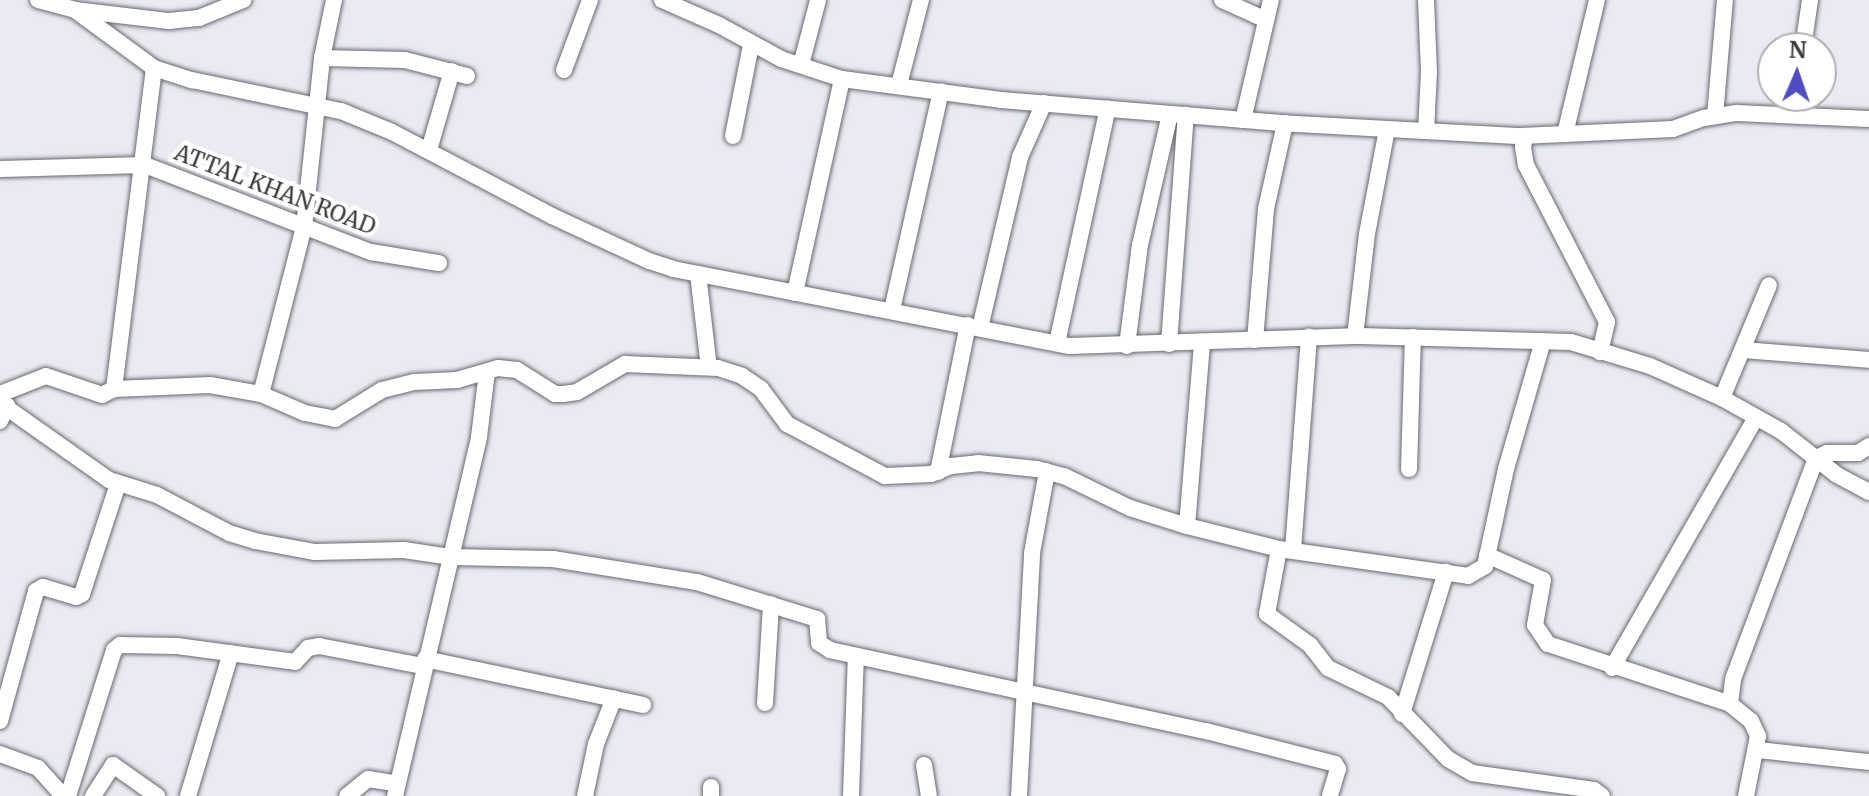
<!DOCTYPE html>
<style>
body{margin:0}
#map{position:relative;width:1869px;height:796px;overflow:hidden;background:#eaebf2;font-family:Merriweather,serif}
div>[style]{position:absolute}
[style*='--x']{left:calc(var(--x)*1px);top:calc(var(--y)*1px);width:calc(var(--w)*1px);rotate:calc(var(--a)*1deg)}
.roads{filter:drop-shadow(0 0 2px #68696f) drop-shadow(0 0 2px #68696f)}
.minor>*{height:16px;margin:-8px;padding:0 8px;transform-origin:8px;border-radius:8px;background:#fff}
span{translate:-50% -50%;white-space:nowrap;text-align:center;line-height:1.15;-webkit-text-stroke:8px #fff;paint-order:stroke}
.street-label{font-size:22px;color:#3a3a3d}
.north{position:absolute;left:1757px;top:32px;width:80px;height:80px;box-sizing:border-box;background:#fff;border:2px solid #b0b0b1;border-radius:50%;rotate:2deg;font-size:22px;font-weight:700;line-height:32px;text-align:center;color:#3a3a3d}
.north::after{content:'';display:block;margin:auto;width:28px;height:36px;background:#504dc4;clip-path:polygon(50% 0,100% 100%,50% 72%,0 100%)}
</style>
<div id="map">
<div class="roads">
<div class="minor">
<div style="--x:38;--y:0;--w:38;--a:15"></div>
<div style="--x:75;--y:10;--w:95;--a:6.7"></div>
<div style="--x:169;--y:21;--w:30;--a:-6"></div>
<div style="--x:199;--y:18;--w:48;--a:-22.2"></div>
<div style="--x:662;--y:0;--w:62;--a:23.7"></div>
<div style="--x:719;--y:25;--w:71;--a:28.7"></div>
<div style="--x:781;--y:59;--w:64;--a:18.2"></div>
<div style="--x:842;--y:79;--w:160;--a:7.5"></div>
<div style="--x:1001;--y:100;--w:278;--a:4.7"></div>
<div style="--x:1278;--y:123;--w:243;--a:3.1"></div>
<div style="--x:1521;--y:136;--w:152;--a:-2.6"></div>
<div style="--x:1673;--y:129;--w:33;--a:-20"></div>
<div style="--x:1704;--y:118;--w:33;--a:-9"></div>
<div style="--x:1737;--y:113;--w:132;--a:2.6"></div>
<div style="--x:1222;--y:0;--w:48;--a:24.4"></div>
<div style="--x:75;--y:10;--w:98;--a:36.3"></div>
<div style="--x:154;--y:68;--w:40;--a:18"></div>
<div style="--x:192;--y:80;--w:152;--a:11.8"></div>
<div style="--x:341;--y:111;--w:55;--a:22.4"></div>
<div style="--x:392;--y:132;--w:181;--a:27.7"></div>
<div style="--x:552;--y:216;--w:107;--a:24.9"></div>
<div style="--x:649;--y:261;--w:25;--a:18"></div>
<div style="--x:673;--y:269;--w:404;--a:11"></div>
<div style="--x:1070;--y:346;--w:290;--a:-2"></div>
<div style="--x:1360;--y:336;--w:211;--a:1.6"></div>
<div style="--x:1571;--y:342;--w:83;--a:16.9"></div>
<div style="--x:1650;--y:366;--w:79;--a:24"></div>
<div style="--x:1722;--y:398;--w:68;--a:29.2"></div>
<div style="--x:1781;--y:431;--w:71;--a:38.2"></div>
<div style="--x:1837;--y:475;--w:36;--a:28"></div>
<div style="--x:1803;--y:48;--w:49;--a:-81.7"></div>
<div style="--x:322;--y:58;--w:83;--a:1.4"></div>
<div style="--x:405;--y:60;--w:64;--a:14.5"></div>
<div style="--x:801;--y:65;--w:67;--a:-75.3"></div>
<div style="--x:564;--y:70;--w:75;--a:-69.6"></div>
<div style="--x:899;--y:85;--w:88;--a:-75.5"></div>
<div style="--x:1715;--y:116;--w:116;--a:-85.1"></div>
<div style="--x:1243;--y:120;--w:123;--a:-76.9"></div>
<div style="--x:1426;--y:131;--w:59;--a:-87.1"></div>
<div style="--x:1429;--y:72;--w:72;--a:-92.4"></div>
<div style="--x:1565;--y:134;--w:138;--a:-76.6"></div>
<div style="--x:733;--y:136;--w:93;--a:-78.8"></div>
<div style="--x:1525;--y:136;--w:11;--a:100"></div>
<div style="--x:1523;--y:147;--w:18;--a:81"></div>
<div style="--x:1526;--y:165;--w:177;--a:62.7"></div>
<div style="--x:1607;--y:322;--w:31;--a:103"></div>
<div style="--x:429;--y:150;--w:82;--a:-73.8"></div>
<div style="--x:0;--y:169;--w:145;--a:-1.6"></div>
<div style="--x:145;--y:165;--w:242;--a:21.1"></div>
<div style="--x:371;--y:252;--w:69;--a:9.2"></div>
<div style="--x:698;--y:274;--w:94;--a:83.3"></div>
<div style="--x:795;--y:293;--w:219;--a:-77.6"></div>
<div style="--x:892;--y:310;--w:224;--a:-77.4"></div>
<div style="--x:980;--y:328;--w:176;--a:-76.8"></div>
<div style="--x:1020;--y:157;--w:59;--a:-66"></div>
<div style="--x:1355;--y:336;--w:103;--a:-83.3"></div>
<div style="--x:1367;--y:234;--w:107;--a:-79.2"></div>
<div style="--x:1255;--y:340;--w:131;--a:-85.2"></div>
<div style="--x:1266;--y:209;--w:88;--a:-77.5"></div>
<div style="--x:1057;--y:343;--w:240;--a:-77.8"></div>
<div style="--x:1169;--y:344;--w:230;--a:-85.8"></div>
<div style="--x:1127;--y:346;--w:102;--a:-82.7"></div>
<div style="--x:1140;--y:245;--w:134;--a:-77.1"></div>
<div style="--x:1743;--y:350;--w:126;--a:4.5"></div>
<div style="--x:114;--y:389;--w:323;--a:-82.9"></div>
<div style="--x:0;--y:394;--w:49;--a:-21.4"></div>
<div style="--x:46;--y:376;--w:59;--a:18.7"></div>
<div style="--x:102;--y:395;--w:13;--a:-27"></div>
<div style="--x:114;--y:389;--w:96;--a:-2.4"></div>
<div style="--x:210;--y:385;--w:52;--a:10"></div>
<div style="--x:261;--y:394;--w:48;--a:23.4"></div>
<div style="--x:305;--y:413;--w:31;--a:11"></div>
<div style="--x:335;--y:419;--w:55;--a:-31.7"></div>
<div style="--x:382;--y:390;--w:34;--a:-14"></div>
<div style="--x:415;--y:382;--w:42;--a:-2.7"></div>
<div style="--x:457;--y:380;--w:43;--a:-16.3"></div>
<div style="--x:498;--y:368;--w:19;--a:6"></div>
<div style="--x:517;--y:370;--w:45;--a:32.3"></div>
<div style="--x:555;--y:394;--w:8;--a:0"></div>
<div style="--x:563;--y:394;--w:14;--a:-8"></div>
<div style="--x:577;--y:392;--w:56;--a:-30.3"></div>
<div style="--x:625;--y:364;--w:93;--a:2.5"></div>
<div style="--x:718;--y:368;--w:25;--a:18"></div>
<div style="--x:742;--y:376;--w:23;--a:34"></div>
<div style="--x:761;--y:389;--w:44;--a:53.4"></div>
<div style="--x:787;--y:424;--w:111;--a:28"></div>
<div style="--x:885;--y:476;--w:46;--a:-2.5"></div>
<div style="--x:931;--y:474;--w:22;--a:-22"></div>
<div style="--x:951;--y:466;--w:27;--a:-6"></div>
<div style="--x:978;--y:463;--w:59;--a:5.8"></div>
<div style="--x:1037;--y:469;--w:28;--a:15"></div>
<div style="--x:1064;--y:476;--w:73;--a:25.9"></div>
<div style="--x:1130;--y:508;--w:60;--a:17.5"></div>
<div style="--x:1187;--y:526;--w:95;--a:14"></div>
<div style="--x:1279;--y:549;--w:191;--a:8.1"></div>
<div style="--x:1468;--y:576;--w:20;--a:-30"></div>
<div style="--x:1485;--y:566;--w:99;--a:-77.8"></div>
<div style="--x:1506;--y:469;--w:133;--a:-73.9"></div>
<div style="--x:261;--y:394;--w:172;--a:-75.6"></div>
<div style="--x:304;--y:227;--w:170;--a:-83.9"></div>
<div style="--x:322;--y:58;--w:59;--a:-78.3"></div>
<div style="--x:1722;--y:398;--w:122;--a:-67.4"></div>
<div style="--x:0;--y:403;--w:133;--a:35.2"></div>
<div style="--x:109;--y:480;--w:50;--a:17.4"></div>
<div style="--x:157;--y:495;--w:81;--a:27.8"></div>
<div style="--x:229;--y:533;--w:27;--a:17"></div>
<div style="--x:255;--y:541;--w:61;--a:10.4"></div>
<div style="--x:315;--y:552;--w:89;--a:-1.3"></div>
<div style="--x:404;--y:550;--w:48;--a:8.5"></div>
<div style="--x:451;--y:557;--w:102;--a:1.1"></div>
<div style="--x:553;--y:559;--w:146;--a:9.1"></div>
<div style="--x:697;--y:582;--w:126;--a:17.1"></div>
<div style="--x:817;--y:619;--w:24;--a:85"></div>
<div style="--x:819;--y:643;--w:13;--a:32"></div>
<div style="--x:830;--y:650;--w:385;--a:12.2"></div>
<div style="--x:1206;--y:731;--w:133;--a:14.3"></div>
<div style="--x:1335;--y:764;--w:6;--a:59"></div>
<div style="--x:1338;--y:769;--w:28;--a:107"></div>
<div style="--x:0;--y:421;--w:17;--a:-65"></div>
<div style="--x:1409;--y:469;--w:132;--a:-88.3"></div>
<div style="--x:938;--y:472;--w:150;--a:-78.5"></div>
<div style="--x:1187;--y:526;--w:185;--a:-85.3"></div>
<div style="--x:1279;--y:549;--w:66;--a:100.5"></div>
<div style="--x:1267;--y:614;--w:53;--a:35.8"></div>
<div style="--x:1310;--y:645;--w:29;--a:52"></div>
<div style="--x:1328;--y:668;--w:67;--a:25.8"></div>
<div style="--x:1388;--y:697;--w:86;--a:45.9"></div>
<div style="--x:1448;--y:759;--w:28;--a:30"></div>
<div style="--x:1472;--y:773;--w:123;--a:7.9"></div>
<div style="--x:1594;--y:790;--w:10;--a:37"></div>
<div style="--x:1293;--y:550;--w:214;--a:-85.7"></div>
<div style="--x:1487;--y:555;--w:61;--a:24.1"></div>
<div style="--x:1543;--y:580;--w:46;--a:100.1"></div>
<div style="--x:1535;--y:625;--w:23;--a:56"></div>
<div style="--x:1548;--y:644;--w:192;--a:18.2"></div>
<div style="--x:425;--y:659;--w:223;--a:11.9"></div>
<div style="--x:1612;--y:668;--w:287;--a:-60.1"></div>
<div style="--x:765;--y:703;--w:99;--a:-86.5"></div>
<div style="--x:1402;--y:714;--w:149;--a:-72.8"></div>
<div style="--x:0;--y:721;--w:135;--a:-74.5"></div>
<div style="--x:36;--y:591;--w:8;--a:-30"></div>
<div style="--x:43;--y:587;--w:34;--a:17"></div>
<div style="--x:76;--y:597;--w:7;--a:-27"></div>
<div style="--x:82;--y:594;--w:116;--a:-71.9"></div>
<div style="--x:1758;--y:750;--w:112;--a:6.2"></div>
<div style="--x:0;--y:754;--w:40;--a:20.2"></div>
<div style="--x:38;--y:768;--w:38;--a:48"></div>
<div style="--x:924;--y:765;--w:31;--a:81"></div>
<div style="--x:68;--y:796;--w:153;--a:-72.5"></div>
<div style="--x:114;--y:650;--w:8;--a:-40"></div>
<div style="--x:120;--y:645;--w:57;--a:1"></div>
<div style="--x:177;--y:646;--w:119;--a:7.7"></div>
<div style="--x:295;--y:662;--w:19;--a:-47"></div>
<div style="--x:308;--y:648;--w:11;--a:-10"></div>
<div style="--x:319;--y:646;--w:106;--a:10.9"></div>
<div style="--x:93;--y:796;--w:37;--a:-57"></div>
<div style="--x:113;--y:765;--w:54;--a:35.2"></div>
<div style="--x:188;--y:796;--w:149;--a:-73.3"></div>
<div style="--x:347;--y:796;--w:27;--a:-39"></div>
<div style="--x:368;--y:779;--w:30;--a:9"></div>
<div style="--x:395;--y:796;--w:369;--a:-76.8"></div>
<div style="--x:479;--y:437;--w:65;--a:-83"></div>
<div style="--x:585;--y:796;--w:53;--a:-78.1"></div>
<div style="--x:596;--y:744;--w:49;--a:-68.6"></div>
<div style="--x:711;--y:796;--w:9;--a:-90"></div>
<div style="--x:851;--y:796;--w:140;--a:-88"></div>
<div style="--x:1019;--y:796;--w:243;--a:-86.9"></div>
<div style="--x:1032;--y:553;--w:83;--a:-79.6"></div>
<div style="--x:1746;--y:796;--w:61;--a:-78.7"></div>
<div style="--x:1758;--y:736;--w:17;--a:-115"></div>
<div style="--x:1751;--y:721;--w:27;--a:-141"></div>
<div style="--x:1730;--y:704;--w:25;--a:-83"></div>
<div style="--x:1733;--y:679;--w:236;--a:-69.4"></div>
<div style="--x:1816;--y:458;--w:12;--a:-24"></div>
<div style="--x:1827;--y:453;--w:31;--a:0"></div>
<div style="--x:1858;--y:453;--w:13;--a:-32"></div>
</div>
</div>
<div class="street-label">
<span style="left:275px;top:190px;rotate:21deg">ATTAL KHAN ROAD</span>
</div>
<div class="north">N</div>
</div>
